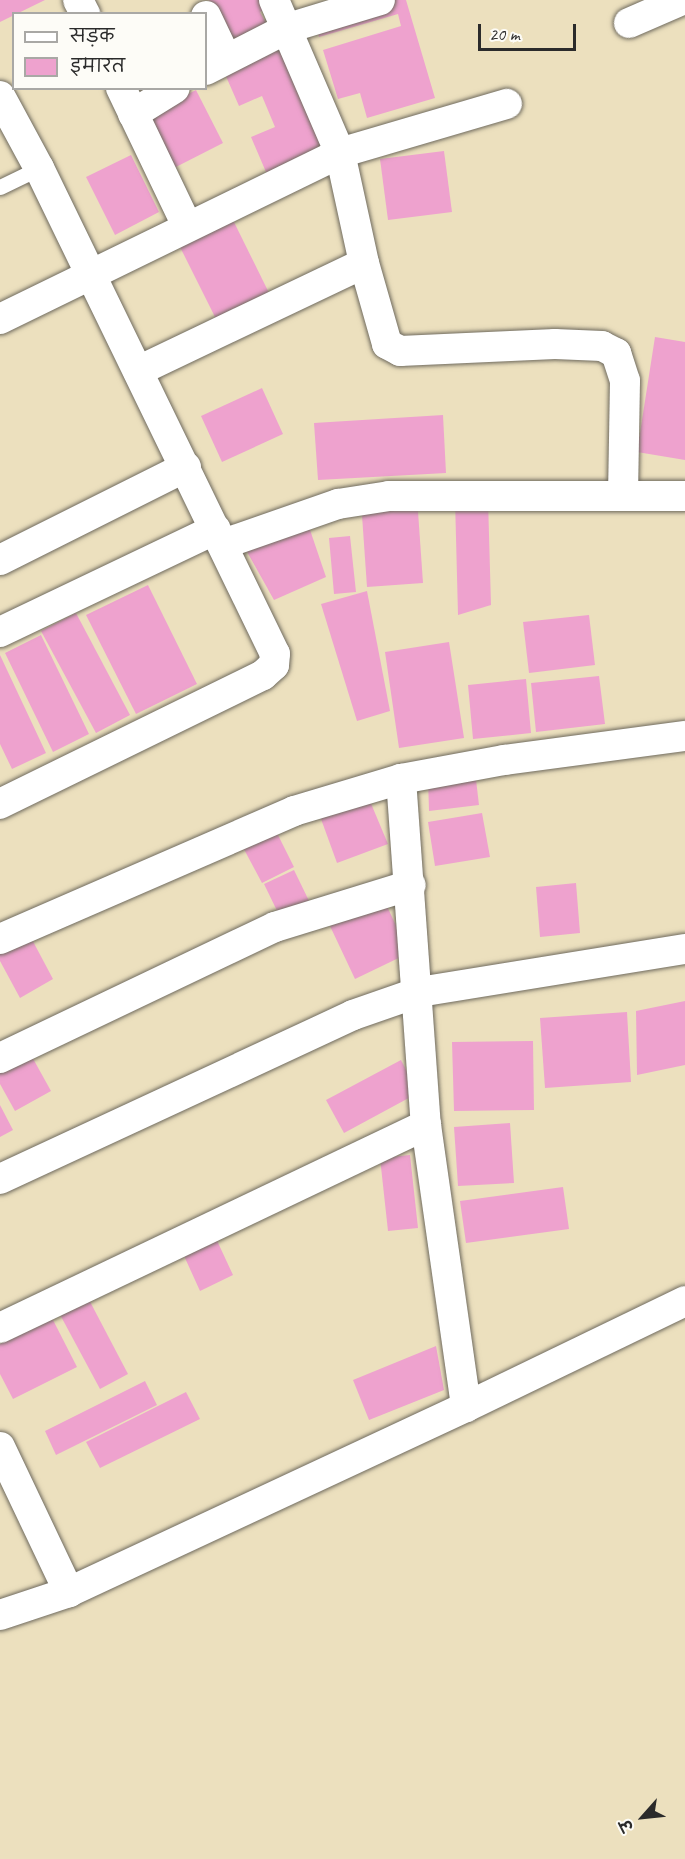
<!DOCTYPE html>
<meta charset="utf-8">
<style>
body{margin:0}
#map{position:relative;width:685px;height:1859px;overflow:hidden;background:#ece0be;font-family:Caveat,"Playpen Sans Deva",sans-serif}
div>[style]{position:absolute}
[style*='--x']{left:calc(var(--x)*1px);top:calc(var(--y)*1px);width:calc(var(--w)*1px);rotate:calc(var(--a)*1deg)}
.building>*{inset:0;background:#eea2ce}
.roads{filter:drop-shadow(0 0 2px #6f6a5e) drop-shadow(0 0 2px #6f6a5e)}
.lane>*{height:15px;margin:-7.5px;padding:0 7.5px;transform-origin:7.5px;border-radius:7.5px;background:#fff}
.street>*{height:30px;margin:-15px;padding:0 15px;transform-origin:15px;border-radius:15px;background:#fff}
span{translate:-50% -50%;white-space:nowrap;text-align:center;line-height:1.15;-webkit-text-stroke:6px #fdfcf7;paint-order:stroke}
.legend{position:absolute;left:12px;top:12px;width:195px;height:78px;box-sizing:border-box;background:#fdfcf7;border:2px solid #a9a8a5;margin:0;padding:8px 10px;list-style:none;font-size:18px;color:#2b2b2b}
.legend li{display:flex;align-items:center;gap:12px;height:30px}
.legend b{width:30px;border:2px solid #a9a8a5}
.north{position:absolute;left:613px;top:1787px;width:60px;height:60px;-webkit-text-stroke:4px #fdfcf7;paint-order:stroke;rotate:243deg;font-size:16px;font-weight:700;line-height:24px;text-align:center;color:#2b2b2b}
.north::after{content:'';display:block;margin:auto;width:21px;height:27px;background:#2b2b2b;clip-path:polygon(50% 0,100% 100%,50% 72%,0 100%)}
.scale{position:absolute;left:478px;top:24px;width:98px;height:27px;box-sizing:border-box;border:3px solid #2b2b2b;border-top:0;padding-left:8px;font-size:18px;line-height:21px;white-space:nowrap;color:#2b2b2b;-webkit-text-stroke:4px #fdfcf7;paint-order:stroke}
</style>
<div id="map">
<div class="building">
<div style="clip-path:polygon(0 0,45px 0,0 22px)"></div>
<div style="clip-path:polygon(209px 0,264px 0,268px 8px,260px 12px,266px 23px,230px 41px)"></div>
<div style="clip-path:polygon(392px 0,406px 0,435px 98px,367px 118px,360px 93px,338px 99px,323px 50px,401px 26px,398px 14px,319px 37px,315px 23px)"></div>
<div style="clip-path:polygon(283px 40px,329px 154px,269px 179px,251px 137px,275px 127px,262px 96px,239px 106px,221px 65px)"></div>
<div style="clip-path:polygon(196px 90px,223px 143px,170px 170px,143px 117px)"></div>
<div style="clip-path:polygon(444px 151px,452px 212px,388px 220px,380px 159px)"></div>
<div style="clip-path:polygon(131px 155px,159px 212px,115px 235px,86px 177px)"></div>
<div style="clip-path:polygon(230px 214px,274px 303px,221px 329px,177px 241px)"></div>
<div style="clip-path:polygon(655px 337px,685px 342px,685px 460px,637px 452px)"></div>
<div style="clip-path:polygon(262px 388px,283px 434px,222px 462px,201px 416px)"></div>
<div style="clip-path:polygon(443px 415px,446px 473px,318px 480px,314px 423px)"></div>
<div style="clip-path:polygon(417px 497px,423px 583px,367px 587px,361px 501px)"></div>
<div style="clip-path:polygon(455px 499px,488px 499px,491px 605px,458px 615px)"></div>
<div style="clip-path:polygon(307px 521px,326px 577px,274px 600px,246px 550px)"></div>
<div style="clip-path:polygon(350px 536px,356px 592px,334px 594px,329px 538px)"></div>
<div style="clip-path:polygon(148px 585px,197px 684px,136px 714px,86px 615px)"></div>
<div style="clip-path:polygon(367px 591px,390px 711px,357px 721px,321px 604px)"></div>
<div style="clip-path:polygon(76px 613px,130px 715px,96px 733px,41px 631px)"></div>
<div style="clip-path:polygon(589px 615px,595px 665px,529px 673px,523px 622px)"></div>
<div style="clip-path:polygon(41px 635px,89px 734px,53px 752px,5px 653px)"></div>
<div style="clip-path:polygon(449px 642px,464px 738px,399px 748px,385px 652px)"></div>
<div style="clip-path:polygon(0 655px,46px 753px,12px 769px,0 744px)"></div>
<div style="clip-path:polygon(599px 676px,605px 724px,536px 732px,531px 683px)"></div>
<div style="clip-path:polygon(526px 679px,531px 733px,473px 739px,468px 685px)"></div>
<div style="clip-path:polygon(475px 771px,479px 805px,429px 811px,428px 779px)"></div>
<div style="clip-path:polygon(367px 794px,388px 844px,337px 863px,317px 808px)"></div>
<div style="clip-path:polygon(482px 813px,490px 857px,435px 866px,428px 822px)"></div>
<div style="clip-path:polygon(272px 823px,294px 867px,262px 883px,239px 840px)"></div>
<div style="clip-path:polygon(294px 870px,312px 907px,282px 921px,264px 884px)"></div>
<div style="clip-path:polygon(576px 883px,580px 933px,540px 937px,536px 887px)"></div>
<div style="clip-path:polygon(384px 900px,409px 953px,355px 979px,330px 926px)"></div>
<div style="clip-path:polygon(28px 932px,53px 979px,20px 998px,0 961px,0 947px)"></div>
<div style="clip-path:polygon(685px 1001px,685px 1065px,637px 1075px,636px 1011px)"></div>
<div style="clip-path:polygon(627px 1012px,631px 1082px,545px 1088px,540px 1018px)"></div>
<div style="clip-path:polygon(533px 1041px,534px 1110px,454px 1111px,452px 1042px)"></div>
<div style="clip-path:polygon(31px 1055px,51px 1091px,15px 1111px,0 1084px,0 1072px)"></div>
<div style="clip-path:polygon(401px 1060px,418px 1093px,344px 1133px,326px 1100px)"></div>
<div style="clip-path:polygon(0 1105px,13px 1130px,0 1137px)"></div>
<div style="clip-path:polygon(510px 1123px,514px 1183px,458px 1186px,454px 1127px)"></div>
<div style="clip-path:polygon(410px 1155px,418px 1228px,388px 1231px,380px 1158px)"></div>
<div style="clip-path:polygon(563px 1187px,569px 1229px,466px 1243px,460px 1201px)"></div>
<div style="clip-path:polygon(213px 1232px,233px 1275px,200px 1291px,180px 1247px)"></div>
<div style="clip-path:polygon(86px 1294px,128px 1374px,100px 1389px,57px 1309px)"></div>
<div style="clip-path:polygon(52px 1318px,77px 1367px,13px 1399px,0 1374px,0 1344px)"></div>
<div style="clip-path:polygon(436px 1346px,444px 1390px,369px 1420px,353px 1380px)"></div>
<div style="clip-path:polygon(145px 1381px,157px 1405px,56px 1455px,45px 1431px)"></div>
<div style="clip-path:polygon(186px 1392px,200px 1419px,100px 1468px,86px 1442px)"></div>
</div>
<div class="roads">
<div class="lane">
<div style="--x:0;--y:187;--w:43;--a:-26"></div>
</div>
<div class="street">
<div style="--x:78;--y:0;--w:16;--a:63"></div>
<div style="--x:274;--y:0;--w:167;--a:66.7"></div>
<div style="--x:340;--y:153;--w:113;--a:77.7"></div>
<div style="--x:364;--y:263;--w:84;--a:74.1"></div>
<div style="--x:387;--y:344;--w:15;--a:28"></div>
<div style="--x:400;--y:351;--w:155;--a:-2.6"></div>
<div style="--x:555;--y:344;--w:47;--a:2.4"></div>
<div style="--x:602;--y:346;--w:16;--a:27"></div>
<div style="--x:616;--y:353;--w:29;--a:72"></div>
<div style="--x:625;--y:381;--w:114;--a:91"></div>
<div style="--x:206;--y:16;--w:47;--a:64.5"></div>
<div style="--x:629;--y:23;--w:58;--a:-23.5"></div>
<div style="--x:206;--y:70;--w:92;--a:-27.1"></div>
<div style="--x:288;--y:28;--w:96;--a:-16.9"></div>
<div style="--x:121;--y:88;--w:153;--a:64.4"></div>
<div style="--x:0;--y:96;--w:82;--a:61.6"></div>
<div style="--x:39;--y:168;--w:540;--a:64.1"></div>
<div style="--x:275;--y:654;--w:11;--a:95"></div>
<div style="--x:274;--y:665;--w:15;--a:138"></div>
<div style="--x:263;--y:675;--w:293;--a:153.9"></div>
<div style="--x:133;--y:114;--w:49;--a:-31.8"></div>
<div style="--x:0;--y:319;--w:378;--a:-26"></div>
<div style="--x:340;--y:153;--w:174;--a:-16.4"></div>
<div style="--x:138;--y:371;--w:250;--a:-25.5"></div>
<div style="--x:223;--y:544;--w:122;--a:-19.2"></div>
<div style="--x:338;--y:504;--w:52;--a:-8.9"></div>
<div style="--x:389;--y:496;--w:296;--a:0"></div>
<div style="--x:0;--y:560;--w:208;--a:-26.6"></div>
<div style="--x:0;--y:632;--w:239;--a:-25.5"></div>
<div style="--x:401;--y:779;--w:347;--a:85.9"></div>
<div style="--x:426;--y:1125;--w:285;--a:81.9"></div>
<div style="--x:0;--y:939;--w:321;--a:-23.5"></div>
<div style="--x:294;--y:811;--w:112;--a:-16.7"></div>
<div style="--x:401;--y:779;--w:106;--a:-10.4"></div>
<div style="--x:505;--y:760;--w:182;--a:-7.6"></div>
<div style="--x:0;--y:1058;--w:305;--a:-25.5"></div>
<div style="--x:275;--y:927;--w:142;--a:-17.2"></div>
<div style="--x:0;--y:1179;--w:389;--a:-24.9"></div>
<div style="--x:353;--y:1015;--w:70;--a:-19.2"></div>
<div style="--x:419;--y:992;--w:269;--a:-9.2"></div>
<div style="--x:0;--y:1328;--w:472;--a:-25.5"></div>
<div style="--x:0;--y:1447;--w:161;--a:64.6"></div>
<div style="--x:0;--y:1615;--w:73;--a:-18.4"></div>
<div style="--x:69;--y:1592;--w:438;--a:-25"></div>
<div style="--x:466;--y:1407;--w:243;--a:-25.8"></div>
</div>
</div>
<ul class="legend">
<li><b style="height:8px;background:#fff"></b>सड़क</li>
<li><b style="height:16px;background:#eea2ce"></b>इमारत</li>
</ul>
<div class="north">उ</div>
<div class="scale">20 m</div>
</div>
